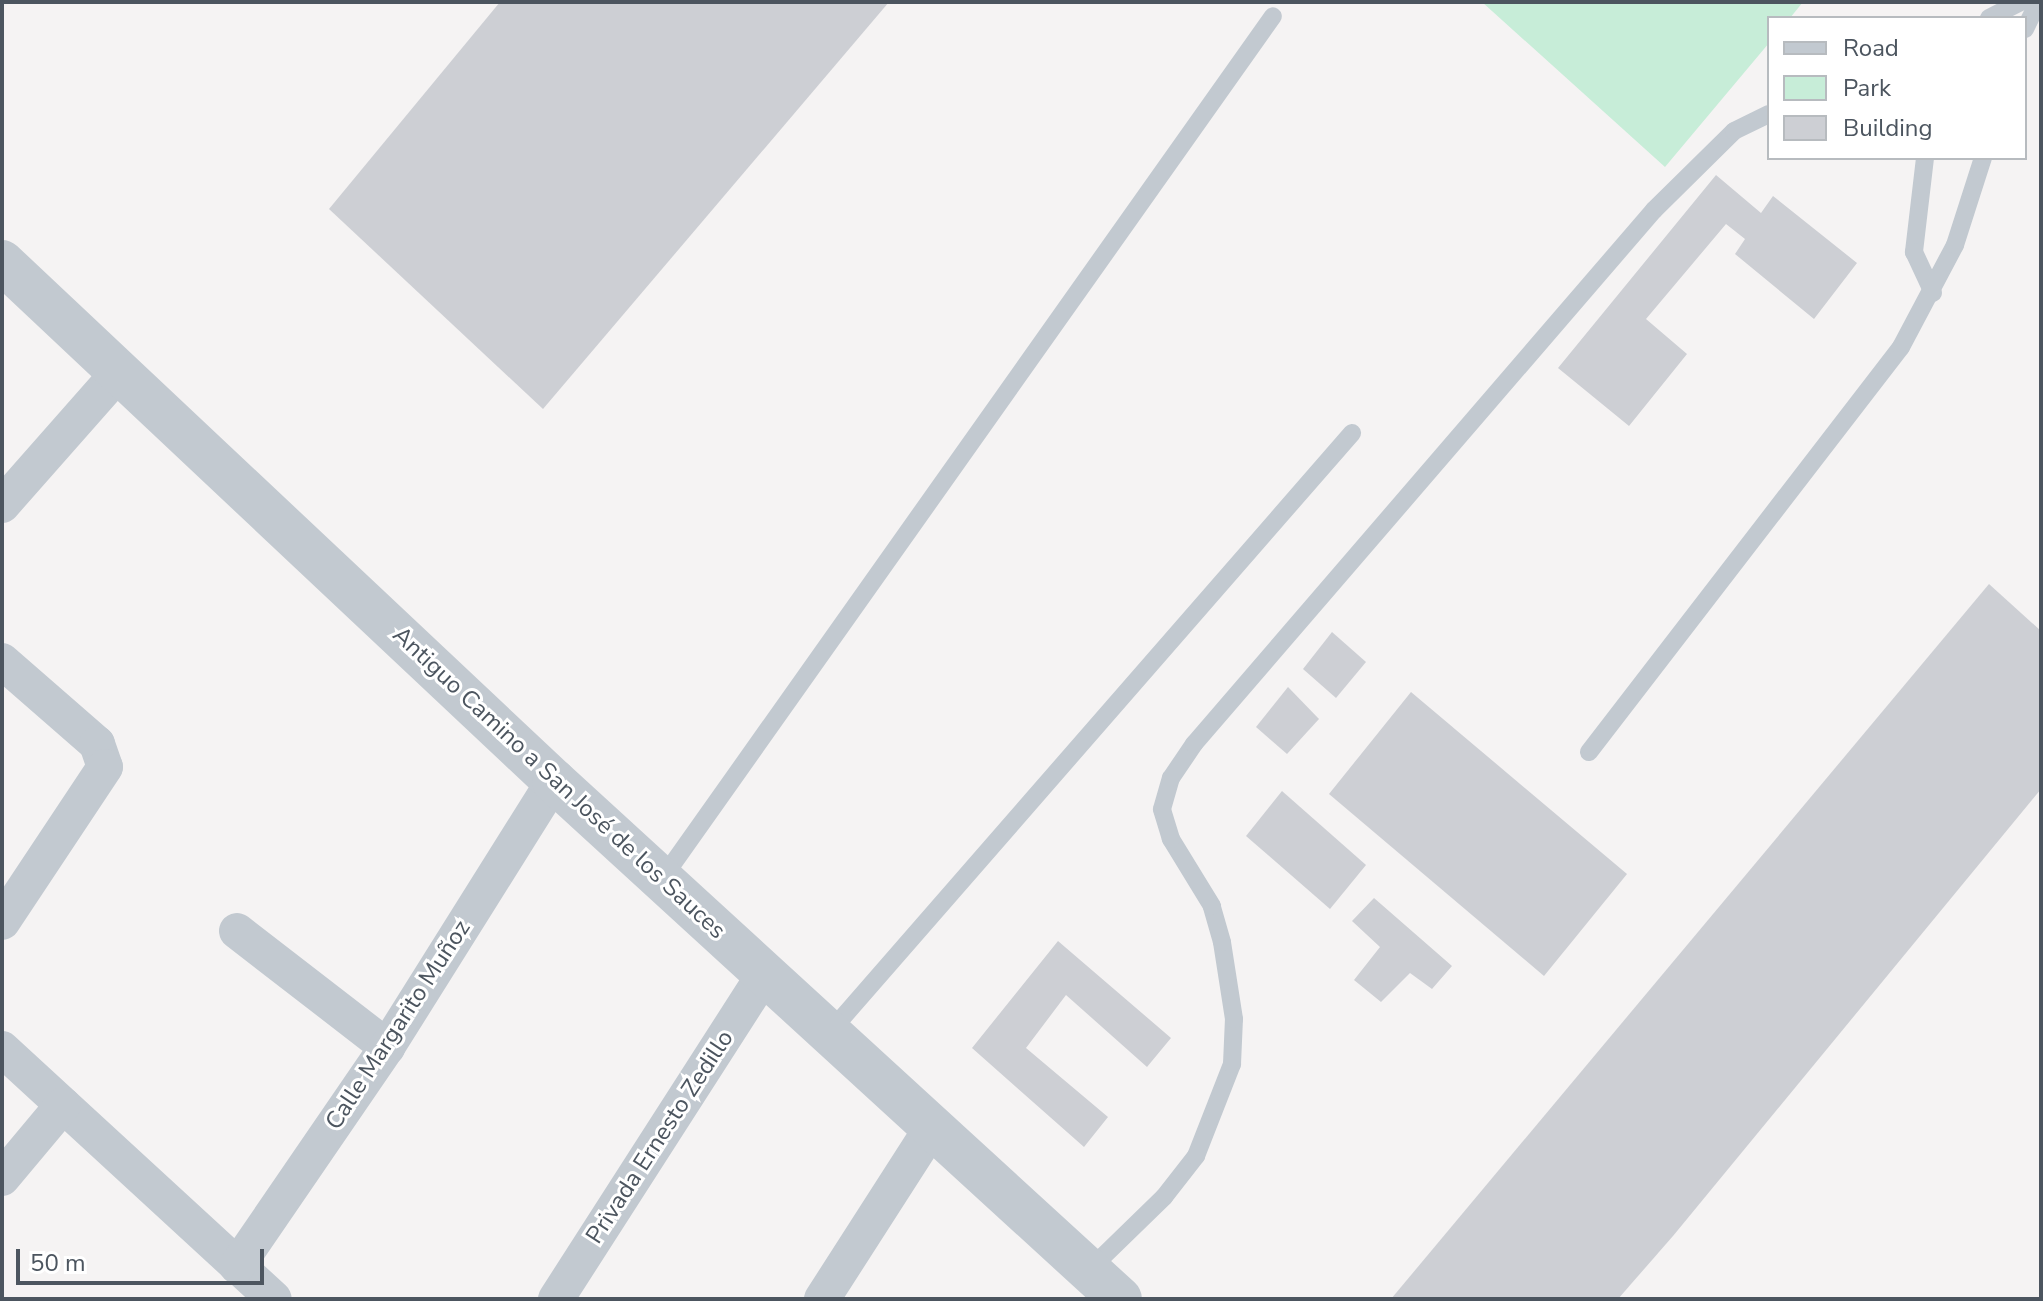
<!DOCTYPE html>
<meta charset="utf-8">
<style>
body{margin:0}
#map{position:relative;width:2043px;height:1301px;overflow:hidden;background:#f5f3f3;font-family:"Nunito Sans",sans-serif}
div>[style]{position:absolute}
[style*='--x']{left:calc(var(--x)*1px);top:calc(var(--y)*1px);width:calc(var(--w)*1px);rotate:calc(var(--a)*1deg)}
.green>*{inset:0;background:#c7edd8}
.building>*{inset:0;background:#cdcfd4}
.service>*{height:18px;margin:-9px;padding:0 9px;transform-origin:9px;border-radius:9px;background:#c2c9d0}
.minor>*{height:36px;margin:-18px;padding:0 18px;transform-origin:18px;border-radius:18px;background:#c2c9d0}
.tertiary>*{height:44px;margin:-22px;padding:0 22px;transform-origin:22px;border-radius:22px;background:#c2c9d0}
span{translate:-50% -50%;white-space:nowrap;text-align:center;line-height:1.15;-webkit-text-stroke:6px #fff;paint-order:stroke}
.street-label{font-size:24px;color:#4c555f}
.frame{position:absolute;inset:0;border:4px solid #4c555f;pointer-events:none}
.legend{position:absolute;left:1767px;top:16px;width:260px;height:144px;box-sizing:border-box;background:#fff;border:2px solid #b7bbbf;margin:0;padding:10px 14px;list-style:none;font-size:24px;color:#4c555f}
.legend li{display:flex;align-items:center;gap:16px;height:40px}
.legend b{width:40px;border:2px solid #b7bbbf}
.scale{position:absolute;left:16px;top:1249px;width:248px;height:36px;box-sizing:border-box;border:4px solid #4c555f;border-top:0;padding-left:10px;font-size:24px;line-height:28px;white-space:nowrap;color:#4c555f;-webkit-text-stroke:6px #fff;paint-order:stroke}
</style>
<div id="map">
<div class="green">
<div style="clip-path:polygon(1482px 2px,1803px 2px,1790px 18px,1769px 18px,1769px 43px,1665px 167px)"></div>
</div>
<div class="building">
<div style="clip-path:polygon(500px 2px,889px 2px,543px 409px,329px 209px)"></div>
<div style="clip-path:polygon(1716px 175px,1761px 213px,1773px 196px,1857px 263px,1814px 319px,1735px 254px,1745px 239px,1726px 224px,1646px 319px,1687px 354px,1629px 426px,1558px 368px)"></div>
<div style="clip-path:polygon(1989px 584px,2041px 631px,2041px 789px,1673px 1236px,1618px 1299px,1391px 1299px)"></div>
<div style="clip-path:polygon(1332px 632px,1366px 662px,1336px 698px,1303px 669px)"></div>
<div style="clip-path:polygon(1288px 687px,1319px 719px,1287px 754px,1256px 727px)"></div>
<div style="clip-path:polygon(1411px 692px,1627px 874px,1544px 976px,1329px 794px)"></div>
<div style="clip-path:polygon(1282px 791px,1366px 865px,1330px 909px,1246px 836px)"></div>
<div style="clip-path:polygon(1374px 898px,1452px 966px,1432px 989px,1410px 973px,1381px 1002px,1354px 980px,1380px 947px,1352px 921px)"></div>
<div style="clip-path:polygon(1058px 941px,1171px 1038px,1147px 1067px,1066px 995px,1026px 1048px,1108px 1117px,1084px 1147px,972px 1048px)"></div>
</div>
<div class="service">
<div style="--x:1989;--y:18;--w:35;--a:-27"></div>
<div style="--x:2025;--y:29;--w:30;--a:-64"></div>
<div style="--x:1925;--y:158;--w:95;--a:96.7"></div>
<div style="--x:1914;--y:252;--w:45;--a:65.1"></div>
<div style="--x:1589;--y:752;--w:511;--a:-52.39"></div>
<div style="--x:1901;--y:347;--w:115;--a:-62.1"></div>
<div style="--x:1955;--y:245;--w:91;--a:-72.2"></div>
<div style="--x:662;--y:879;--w:1057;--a:-54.7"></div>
<div style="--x:829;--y:1033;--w:796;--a:-48.92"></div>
<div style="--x:1089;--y:1270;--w:105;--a:-44.2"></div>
<div style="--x:1164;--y:1197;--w:52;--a:-52"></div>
<div style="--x:1196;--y:1156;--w:99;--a:-68.6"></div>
<div style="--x:1232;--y:1064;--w:45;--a:-87.5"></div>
<div style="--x:1234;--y:1019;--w:78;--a:-98.9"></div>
<div style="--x:1222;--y:942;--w:37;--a:-106"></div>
<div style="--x:1212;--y:906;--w:79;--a:-121.5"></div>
<div style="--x:1171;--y:839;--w:31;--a:-107"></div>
<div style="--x:1162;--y:809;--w:32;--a:-74"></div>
<div style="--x:1171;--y:778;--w:41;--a:-55.9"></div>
<div style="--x:1194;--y:744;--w:705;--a:-49.26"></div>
<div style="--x:1654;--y:210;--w:112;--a:-44.6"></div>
<div style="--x:1734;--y:131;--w:39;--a:-26"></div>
</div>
<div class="minor">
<div style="--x:2;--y:505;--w:180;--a:-48.6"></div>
<div style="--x:2;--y:661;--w:126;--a:41.1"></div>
<div style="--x:97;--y:744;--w:24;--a:71"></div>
<div style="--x:105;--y:767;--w:186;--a:123.6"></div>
<div style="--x:237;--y:931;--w:190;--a:37.7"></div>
<div style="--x:2;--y:1049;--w:369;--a:42.6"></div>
<div style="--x:2;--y:1178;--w:95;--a:-50.1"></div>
<div style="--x:237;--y:1266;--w:265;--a:-55.6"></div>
<div style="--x:387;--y:1047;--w:314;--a:-57.9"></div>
<div style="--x:556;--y:1299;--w:385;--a:-57.3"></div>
<div style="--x:822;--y:1299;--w:202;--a:-57.3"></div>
</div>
<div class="tertiary">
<div style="--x:2;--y:262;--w:758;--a:43.24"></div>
<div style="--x:554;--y:781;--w:767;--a:42.46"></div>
</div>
<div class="street-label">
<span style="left:559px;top:783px;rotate:43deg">Antiguo Camino a San José de los Sauces</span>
<span style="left:398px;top:1025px;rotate:-57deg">Calle Margarito Muñoz</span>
<span style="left:660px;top:1137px;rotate:-57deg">Privada Ernesto Zedillo</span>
</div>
<div class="frame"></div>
<ul class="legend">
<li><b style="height:10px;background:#c2c9d0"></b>Road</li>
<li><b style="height:22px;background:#c7edd8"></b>Park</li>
<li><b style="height:22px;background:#cdcfd4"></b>Building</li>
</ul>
<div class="scale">50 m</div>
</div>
